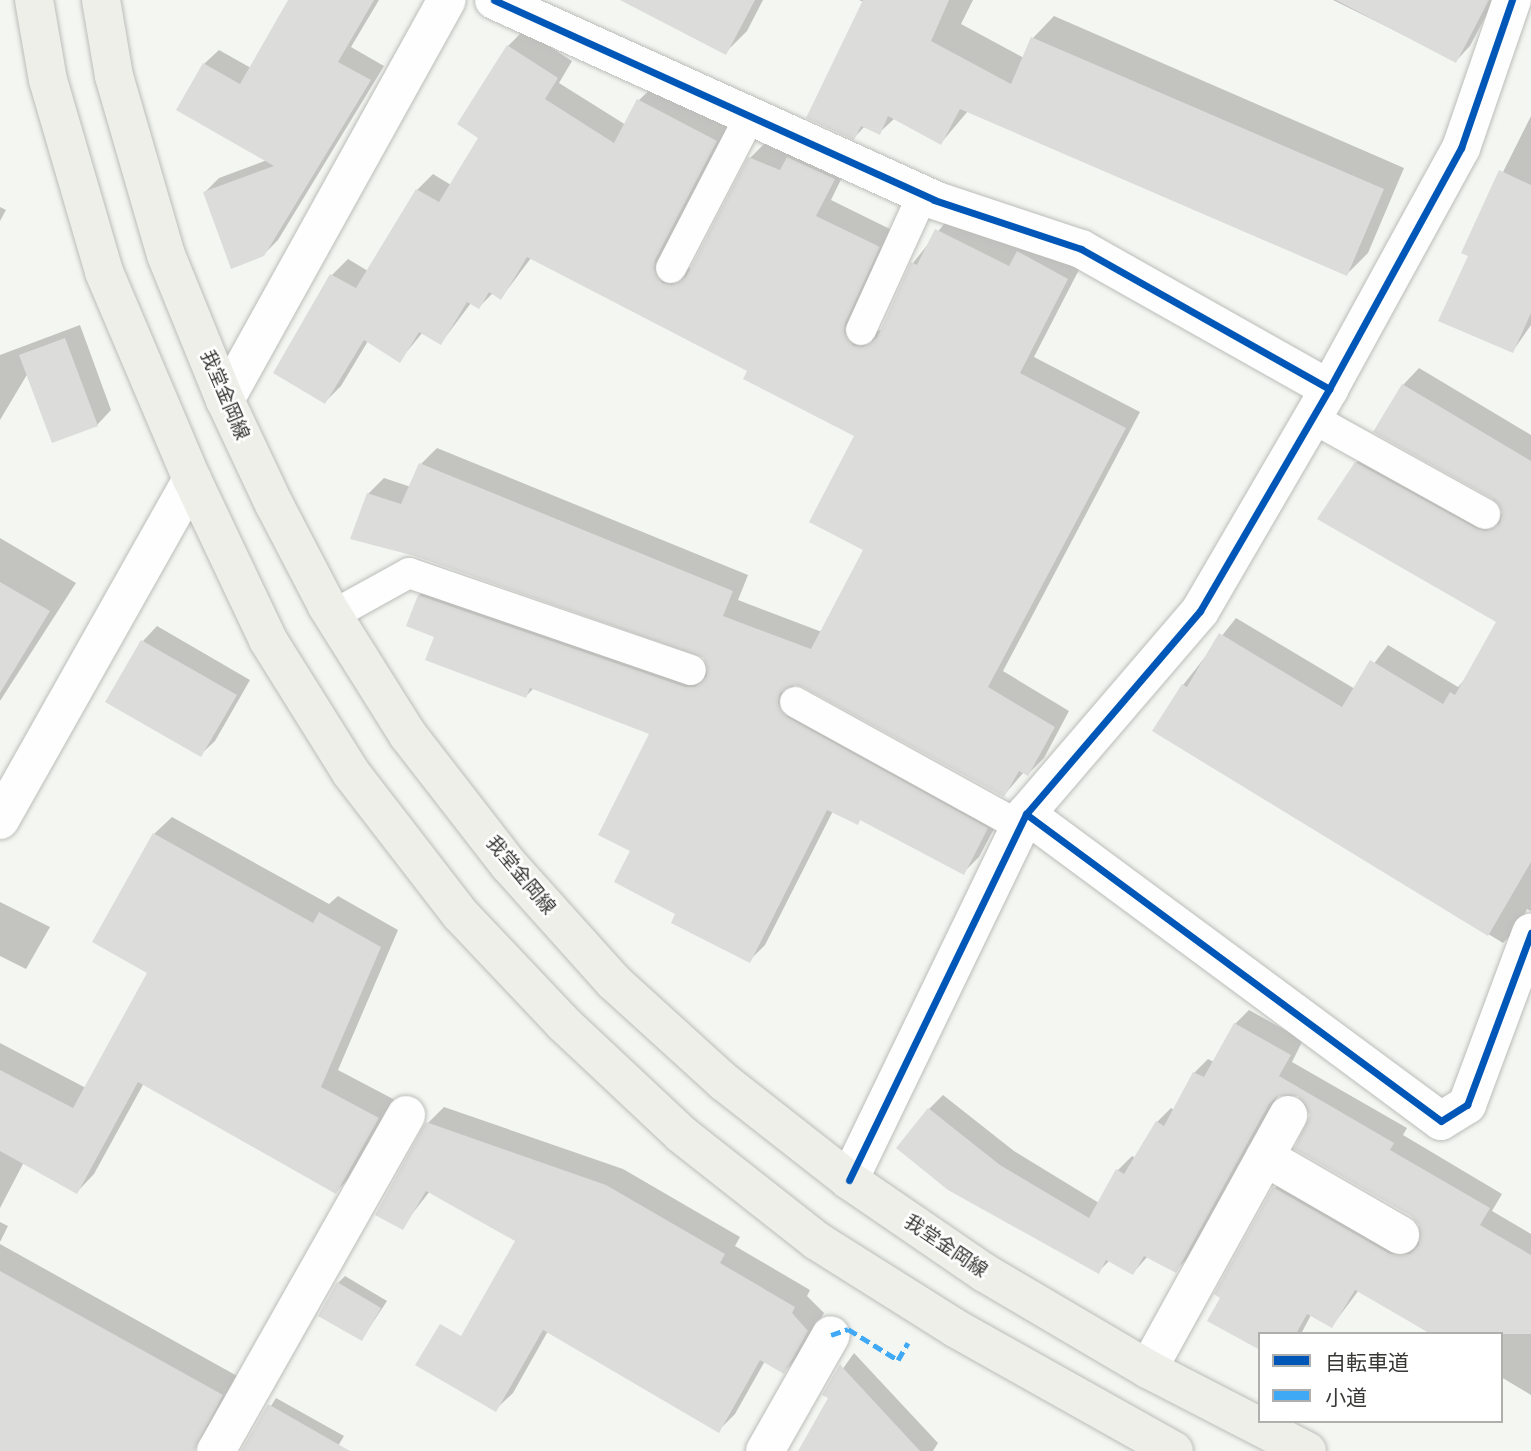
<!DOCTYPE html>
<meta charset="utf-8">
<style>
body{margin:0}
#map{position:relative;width:1531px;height:1451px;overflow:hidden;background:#f4f6f1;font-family:"IBM Plex Serif","Noto Sans JP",serif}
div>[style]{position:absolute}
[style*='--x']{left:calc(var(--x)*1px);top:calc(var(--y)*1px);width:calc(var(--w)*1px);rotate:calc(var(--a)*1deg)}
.shadow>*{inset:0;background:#0003}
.building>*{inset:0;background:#dcdcda}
.roads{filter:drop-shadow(0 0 2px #bbbdb9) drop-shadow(0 0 2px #bbbdb9)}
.service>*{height:30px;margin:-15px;padding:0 15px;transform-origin:15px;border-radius:15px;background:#fdfefd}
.minor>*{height:38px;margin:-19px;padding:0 19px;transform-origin:19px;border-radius:19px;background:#fdfefd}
.secondary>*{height:38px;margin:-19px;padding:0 19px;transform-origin:19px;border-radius:19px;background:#eeefe9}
.quiet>*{height:5px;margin-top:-2.5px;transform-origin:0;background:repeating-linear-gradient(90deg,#3fa9f5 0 10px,transparent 0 15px)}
.cycleway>*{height:7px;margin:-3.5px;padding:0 3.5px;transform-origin:3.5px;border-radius:3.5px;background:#0057b8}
span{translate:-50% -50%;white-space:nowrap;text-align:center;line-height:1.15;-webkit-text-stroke:5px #fff;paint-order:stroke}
.street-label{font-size:19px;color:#373835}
.legend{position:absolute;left:1258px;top:1332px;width:245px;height:91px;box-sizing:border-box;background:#fff;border:2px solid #afafae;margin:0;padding:9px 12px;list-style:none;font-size:21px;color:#373835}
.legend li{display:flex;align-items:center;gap:14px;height:35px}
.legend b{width:35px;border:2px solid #afafae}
</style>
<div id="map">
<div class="shadow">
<div style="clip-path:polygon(290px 0,379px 0,351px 47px,384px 66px,278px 240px,263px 255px,205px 192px,219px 178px,267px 160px,204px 64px,219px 50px,251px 68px)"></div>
<div style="clip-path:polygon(667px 0,763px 0,747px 31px,725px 53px)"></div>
<div style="clip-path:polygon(859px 0,973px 0,961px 24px,1024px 58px,1033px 38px,1054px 16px,1404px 168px,1368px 253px,1347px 274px,968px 111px,941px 143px,895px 118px,879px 133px,865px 126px,854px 138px,864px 2px)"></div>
<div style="clip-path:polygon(1333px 0,1494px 0,1470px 46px,1456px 61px)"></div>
<div style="clip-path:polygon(524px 30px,572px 61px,559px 83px,626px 125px,639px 100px,655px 85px,732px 125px,680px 269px,693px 268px,750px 158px,766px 142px,849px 163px,831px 200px,894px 231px,871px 331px,882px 330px,913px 263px,952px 214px,1083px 262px,1034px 357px,1140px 412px,1003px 671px,1069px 711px,1044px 758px,1028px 774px,1024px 772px,1004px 795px,804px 685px,793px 685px,802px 702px,1003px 812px,979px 857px,963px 873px,861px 819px,833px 811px,765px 945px,749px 961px,678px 913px,632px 850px,651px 733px,534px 688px,526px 696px,436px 636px,419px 595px,435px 580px,702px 671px,709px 670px,706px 658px,368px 494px,384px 478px,411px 487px,421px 464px,437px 448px,748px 575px,738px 600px,822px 632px,866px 549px,856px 435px,749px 370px,531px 258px,501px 298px,493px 293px,479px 307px,471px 303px,441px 343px,423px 332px,400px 360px,368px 341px,341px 386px,325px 402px,332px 275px,348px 259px,368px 271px,417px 190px,433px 174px,451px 185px,481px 138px,508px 46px)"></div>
<div style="clip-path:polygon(1531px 116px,1531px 325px,1513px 351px,1470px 255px,1463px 252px)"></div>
<div style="clip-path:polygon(0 207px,6px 210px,0 221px)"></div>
<div style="clip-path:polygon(80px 325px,111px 410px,97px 425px,28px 373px,0 420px,0 355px)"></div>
<div style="clip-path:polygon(1419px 368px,1531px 435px,1531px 911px,1527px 909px,1519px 927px,1503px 943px,1155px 730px,1183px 685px,1236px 618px,1355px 689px,1388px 645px,1458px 687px,1465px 679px,1499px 622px,1356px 463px,1373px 446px,1494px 514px,1504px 513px,1403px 385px)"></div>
<div style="clip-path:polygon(0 538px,76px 583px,0 701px)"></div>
<div style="clip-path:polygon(157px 626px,250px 680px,215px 741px,200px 755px,143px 641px)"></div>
<div style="clip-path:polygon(172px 817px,329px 904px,338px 896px,398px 930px,338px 1070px,395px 1100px,353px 1174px,336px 1192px,144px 1083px,94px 1174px,77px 1192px,24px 1162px,0 1208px,0 1043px,86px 1088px,150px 972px,154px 834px)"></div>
<div style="clip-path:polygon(0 902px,50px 927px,26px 969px,0 956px)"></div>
<div style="clip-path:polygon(1249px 1010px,1303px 1040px,1292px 1062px,1407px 1128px,1403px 1135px,1502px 1194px,1492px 1211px,1531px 1234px,1531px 1395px,1501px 1377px,1501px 1334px,1431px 1334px,1359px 1290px,1332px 1326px,1311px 1315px,1301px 1334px,1260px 1334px,1222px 1297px,1275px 1188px,1289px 1174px,1404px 1241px,1421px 1241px,1421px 1224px,1312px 1114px,1300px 1095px,1288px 1091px,1277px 1097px,1189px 1257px,1175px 1271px,1148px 1256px,1133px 1273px,1110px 1260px,1098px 1272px,948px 1188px,929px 1109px,943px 1095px,1014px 1151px,1099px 1203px,1118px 1170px,1132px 1156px,1135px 1158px,1157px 1122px,1171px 1108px,1174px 1110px,1194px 1073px,1208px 1059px,1214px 1062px,1235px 1024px)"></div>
<div style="clip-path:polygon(444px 1107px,623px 1169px,740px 1237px,735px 1246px,810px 1290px,807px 1296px,824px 1313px,800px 1355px,784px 1372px,765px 1361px,735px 1414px,719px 1430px,548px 1331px,513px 1393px,496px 1409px,535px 1225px,430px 1191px,402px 1227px,428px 1123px)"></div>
<div style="clip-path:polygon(0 1222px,8px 1226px,0 1242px)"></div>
<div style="clip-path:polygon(0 1244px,239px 1377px,213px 1427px,195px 1444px,175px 1451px,0 1451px)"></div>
<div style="clip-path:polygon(345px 1276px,387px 1301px,362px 1339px,338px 1283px)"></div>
<div style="clip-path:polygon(854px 1353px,938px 1443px,933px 1451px,800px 1451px,830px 1398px,824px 1395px)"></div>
<div style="clip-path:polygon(276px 1398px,344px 1436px,335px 1451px,242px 1451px)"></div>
</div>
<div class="building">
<div style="clip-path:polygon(288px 0,374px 0,338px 62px,371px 80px,264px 256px,231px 269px,203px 192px,274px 166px,176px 110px,203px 63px,240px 84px)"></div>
<div style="clip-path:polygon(620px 0,755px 0,726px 55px)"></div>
<div style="clip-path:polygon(863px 0,949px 0,931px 41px,1011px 84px,1031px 37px,1384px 189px,1347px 276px,960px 109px,941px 145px,888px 116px,880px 135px,861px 126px,854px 140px,806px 118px)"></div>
<div style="clip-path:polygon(1336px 0,1489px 0,1456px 63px)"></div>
<div style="clip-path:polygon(507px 45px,558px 78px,545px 99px,614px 143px,637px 99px,717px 141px,655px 260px,654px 269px,662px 283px,672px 285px,686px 277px,748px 157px,780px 170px,787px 157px,835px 179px,816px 216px,880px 247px,845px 323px,844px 332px,853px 346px,863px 347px,877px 338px,911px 262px,917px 265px,935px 229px,1009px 266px,1017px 251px,1068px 279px,1020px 373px,1126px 428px,988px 687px,1055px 727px,1028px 776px,1019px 771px,1004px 797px,803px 687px,794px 685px,780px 693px,778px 703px,787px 717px,988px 828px,964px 875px,860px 820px,858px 825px,827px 810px,750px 963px,671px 923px,675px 914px,614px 882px,630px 851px,598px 835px,649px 734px,530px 688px,526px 698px,425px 660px,434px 637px,406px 626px,418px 595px,685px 687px,695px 687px,707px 676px,704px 658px,415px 556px,350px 539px,367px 493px,401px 504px,419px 463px,733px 591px,723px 616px,811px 649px,863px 550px,809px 522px,854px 436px,743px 379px,747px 371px,527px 257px,501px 300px,489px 292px,479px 309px,467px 302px,441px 345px,419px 332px,400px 363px,364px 340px,325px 404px,273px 373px,330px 274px,356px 288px,416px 189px,439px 202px,478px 138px,457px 124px)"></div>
<div style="clip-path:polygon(1499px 170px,1531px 185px,1531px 313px,1513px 353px,1438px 321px,1468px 256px,1461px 253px)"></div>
<div style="clip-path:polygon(65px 338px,98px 426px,52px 443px,19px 355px)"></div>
<div style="clip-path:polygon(1402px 384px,1531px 461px,1531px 862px,1488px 936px,1152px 731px,1182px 684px,1187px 687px,1219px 633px,1342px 707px,1370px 660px,1443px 704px,1450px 692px,1455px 695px,1496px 622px,1317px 519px,1355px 462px,1477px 529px,1486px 531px,1500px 523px,1502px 513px,1493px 499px,1373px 432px)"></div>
<div style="clip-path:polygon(0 582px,50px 611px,0 693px)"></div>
<div style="clip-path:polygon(141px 640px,237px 695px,201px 757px,105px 702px)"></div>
<div style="clip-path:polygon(153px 833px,313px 923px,319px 912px,381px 947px,321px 1087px,379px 1118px,336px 1194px,138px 1082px,77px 1194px,0 1151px,0 1070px,73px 1108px,147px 973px,92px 942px)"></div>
<div style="clip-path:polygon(1234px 1023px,1291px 1055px,1279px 1076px,1394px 1143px,1390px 1150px,1490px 1208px,1480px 1225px,1531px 1255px,1531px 1334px,1431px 1334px,1355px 1290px,1332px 1328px,1307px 1314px,1296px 1334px,1260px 1334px,1260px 1350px,1207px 1321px,1220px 1298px,1214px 1294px,1273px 1187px,1390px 1254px,1410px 1254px,1419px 1245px,1419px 1225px,1411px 1216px,1294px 1149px,1310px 1115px,1298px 1096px,1277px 1096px,1269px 1104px,1176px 1273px,1144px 1256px,1133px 1275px,1106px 1260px,1099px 1274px,948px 1190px,896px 1148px,928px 1108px,1000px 1165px,1089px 1218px,1116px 1169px,1124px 1174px,1156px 1121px,1164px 1126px,1193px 1072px,1204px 1077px)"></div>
<div style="clip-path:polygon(426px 1122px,606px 1185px,725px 1254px,720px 1263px,795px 1307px,792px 1313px,808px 1331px,784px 1374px,760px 1360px,719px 1433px,543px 1330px,496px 1412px,415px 1365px,440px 1324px,461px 1336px,515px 1241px,426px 1191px,403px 1230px,375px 1215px)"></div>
<div style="clip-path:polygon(0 1271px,223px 1395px,194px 1451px,0 1451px)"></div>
<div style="clip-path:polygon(337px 1282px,381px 1308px,362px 1341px,318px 1316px)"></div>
<div style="clip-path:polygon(840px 1364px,844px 1369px,920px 1451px,798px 1451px,828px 1398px,822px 1395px)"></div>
<div style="clip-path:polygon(268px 1404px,350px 1451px,241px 1451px)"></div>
</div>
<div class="roads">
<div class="service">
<div style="--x:671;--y:268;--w:171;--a:-62.5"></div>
<div style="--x:861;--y:330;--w:149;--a:-65.5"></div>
<div style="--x:1312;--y:418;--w:198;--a:29"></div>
<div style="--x:333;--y:615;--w:87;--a:-28.9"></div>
<div style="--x:409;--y:573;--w:298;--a:19"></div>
<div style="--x:795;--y:702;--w:257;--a:28.9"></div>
</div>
<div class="minor">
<div style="--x:494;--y:0;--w:483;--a:24.4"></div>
<div style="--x:934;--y:200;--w:155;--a:18.4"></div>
<div style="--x:1081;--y:249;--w:285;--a:29.4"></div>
<div style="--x:225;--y:400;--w:457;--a:-61"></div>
<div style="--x:1026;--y:814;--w:516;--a:36.49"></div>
<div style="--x:1441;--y:1121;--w:31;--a:-32"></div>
<div style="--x:1467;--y:1105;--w:184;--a:-69.6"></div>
<div style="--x:0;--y:820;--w:391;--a:-60.6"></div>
<div style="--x:1265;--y:1157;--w:156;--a:30"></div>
<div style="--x:849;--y:1180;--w:407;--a:-64.2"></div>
<div style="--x:1026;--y:814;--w:267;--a:-49.4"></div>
<div style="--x:1200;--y:611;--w:257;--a:-59.8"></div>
<div style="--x:1329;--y:389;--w:275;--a:-61.3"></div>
<div style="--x:1461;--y:148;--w:157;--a:-71"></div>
<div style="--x:1148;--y:1369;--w:290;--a:-61.1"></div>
<div style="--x:216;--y:1451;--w:386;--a:-60.5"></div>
<div style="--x:765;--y:1451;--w:133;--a:-60.4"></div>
</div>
<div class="secondary">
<div style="--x:34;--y:0;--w:81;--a:80.1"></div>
<div style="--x:48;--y:80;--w:200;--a:73.7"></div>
<div style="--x:104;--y:272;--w:225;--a:67"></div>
<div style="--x:192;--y:479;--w:178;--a:64.7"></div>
<div style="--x:268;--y:640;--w:157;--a:58"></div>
<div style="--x:351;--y:773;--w:178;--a:52.3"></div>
<div style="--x:460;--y:914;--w:151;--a:46.6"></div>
<div style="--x:564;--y:1024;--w:161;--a:43.2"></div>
<div style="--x:681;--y:1134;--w:173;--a:38.2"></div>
<div style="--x:817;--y:1241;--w:163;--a:32.2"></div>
<div style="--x:955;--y:1328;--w:251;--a:29.3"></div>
<div style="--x:101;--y:0;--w:77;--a:80.3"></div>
<div style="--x:114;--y:76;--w:186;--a:73.8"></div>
<div style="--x:166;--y:255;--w:157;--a:67.9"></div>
<div style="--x:225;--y:400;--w:115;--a:64.8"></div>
<div style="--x:274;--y:504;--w:115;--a:62.5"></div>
<div style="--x:327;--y:606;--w:152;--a:57.9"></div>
<div style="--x:408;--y:735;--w:165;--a:52.2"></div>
<div style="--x:509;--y:865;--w:157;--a:48.1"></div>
<div style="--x:614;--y:982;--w:149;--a:42.3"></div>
<div style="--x:724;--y:1082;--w:159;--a:38.1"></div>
<div style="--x:849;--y:1180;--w:165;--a:34.4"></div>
<div style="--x:985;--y:1273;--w:189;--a:30.5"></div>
<div style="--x:1148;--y:1369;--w:179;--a:27.3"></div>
</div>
</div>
<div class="quiet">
<div style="--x:831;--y:1335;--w:18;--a:-19"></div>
<div style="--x:848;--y:1329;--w:59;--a:31.8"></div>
<div style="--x:898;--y:1360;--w:20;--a:-60"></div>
</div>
<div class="cycleway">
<div style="--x:494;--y:0;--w:483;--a:24.4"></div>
<div style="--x:934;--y:200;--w:155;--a:18.4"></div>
<div style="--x:1081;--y:249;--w:285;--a:29.4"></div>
<div style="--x:1026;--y:814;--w:516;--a:36.49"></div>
<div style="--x:1441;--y:1121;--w:31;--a:-32"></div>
<div style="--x:1467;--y:1105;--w:184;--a:-69.6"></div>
<div style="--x:849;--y:1180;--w:407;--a:-64.2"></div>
<div style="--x:1026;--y:814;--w:267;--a:-49.4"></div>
<div style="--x:1200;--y:611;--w:257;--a:-59.8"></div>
<div style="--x:1329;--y:389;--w:275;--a:-61.3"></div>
<div style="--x:1461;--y:148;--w:157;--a:-71"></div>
</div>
<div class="street-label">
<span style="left:225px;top:395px;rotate:67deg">我堂金岡線</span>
<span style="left:521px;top:875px;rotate:50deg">我堂金岡線</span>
<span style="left:946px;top:1246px;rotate:34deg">我堂金岡線</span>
</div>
<ul class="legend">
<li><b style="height:9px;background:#0057b8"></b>自転車道</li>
<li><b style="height:9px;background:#3fa9f5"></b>小道</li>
</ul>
</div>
